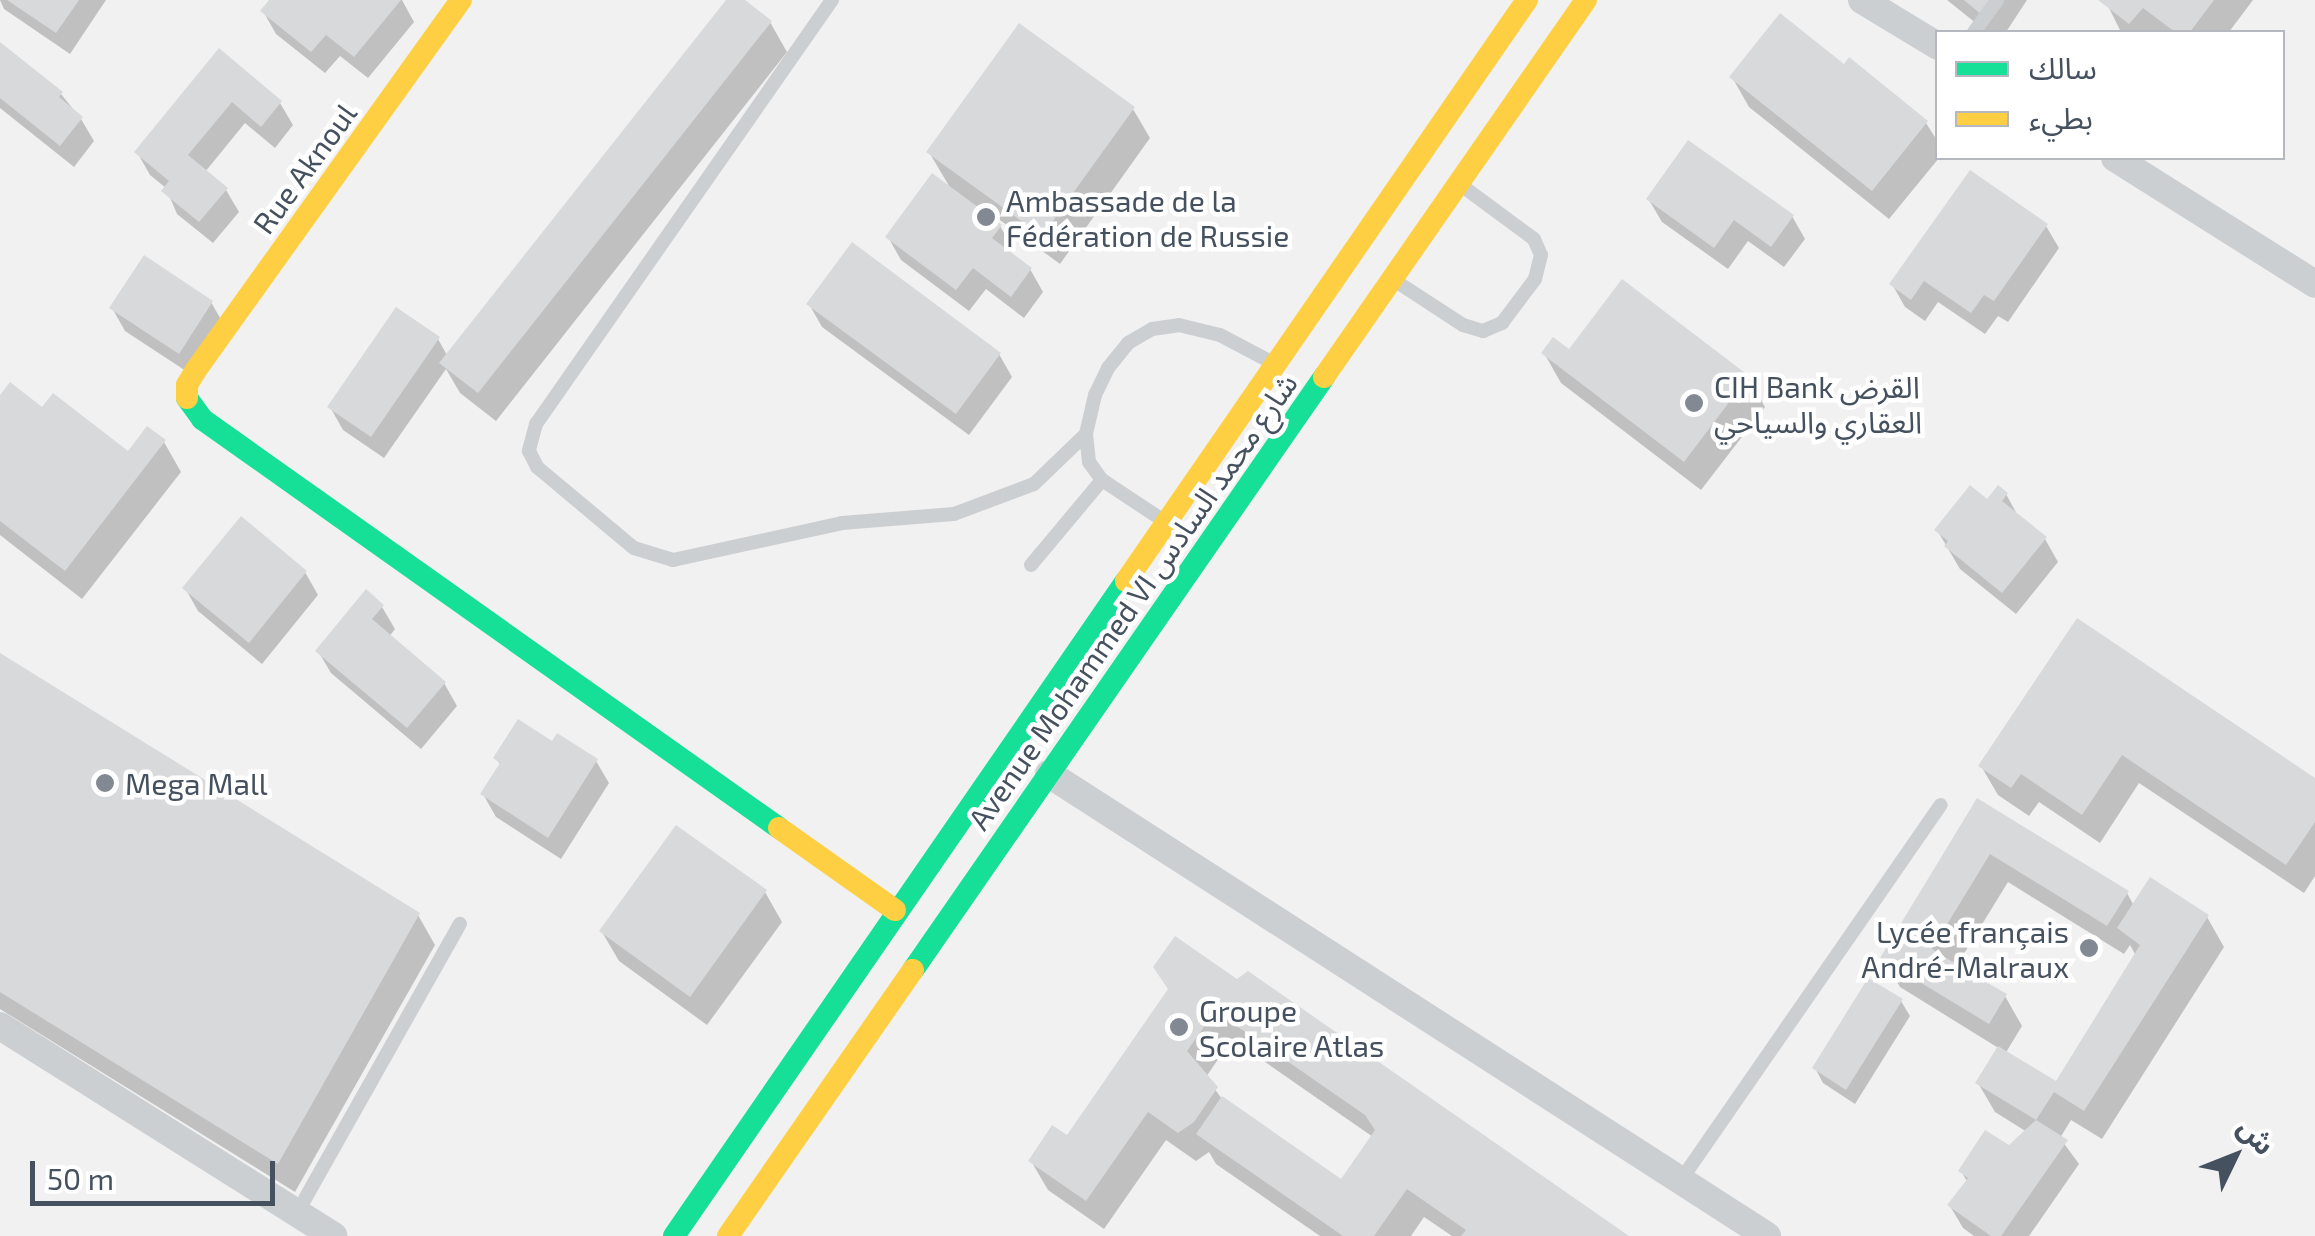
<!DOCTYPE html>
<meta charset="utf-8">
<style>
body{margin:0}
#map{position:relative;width:2315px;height:1236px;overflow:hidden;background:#f1f1f1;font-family:"Exo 2","Noto Sans Arabic",sans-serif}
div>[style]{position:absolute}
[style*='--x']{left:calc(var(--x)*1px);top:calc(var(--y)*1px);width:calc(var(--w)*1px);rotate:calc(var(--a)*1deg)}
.shadow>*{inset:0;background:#0003}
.building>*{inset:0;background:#d8d9db}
.lane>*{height:14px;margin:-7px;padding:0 7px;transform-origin:7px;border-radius:7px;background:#cccfd2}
.street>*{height:28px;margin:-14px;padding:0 14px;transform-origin:14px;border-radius:14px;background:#cccfd2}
.fast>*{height:22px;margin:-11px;padding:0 11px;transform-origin:11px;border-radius:11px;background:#16e098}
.slow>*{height:22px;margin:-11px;padding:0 11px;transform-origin:11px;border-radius:11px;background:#ffcf43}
.dots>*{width:28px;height:28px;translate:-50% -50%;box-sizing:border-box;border:5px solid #fff;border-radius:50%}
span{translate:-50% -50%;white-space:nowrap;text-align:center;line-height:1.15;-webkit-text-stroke:9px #fff;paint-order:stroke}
.street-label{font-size:30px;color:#46515f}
.poi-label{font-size:30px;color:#46515f}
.left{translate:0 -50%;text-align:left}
.right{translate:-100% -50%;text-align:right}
.legend{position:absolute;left:1935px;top:30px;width:350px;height:130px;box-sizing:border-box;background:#fff;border:2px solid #b5b9bf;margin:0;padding:12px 18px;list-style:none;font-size:30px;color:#46515f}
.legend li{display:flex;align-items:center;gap:20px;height:50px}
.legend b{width:50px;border:2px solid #b5b9bf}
.north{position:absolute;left:2185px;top:1106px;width:100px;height:100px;-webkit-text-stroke:8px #fff;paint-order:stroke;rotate:47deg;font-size:28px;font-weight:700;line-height:40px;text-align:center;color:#46515f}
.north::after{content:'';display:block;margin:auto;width:35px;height:45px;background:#46515f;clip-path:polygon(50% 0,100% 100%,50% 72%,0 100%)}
.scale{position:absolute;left:30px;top:1161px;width:245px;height:45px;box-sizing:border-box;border:5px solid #46515f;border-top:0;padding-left:12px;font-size:30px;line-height:35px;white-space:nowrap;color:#46515f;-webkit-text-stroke:8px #fff;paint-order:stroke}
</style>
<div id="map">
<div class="shadow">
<div style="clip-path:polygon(0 0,106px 0,70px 54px,4px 9px)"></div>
<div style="clip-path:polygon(273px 0,402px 0,414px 22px,368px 78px,340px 56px,325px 73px,276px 34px,263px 11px)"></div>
<div style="clip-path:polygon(729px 0,741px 0,770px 22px,787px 52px,496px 421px,460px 393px,446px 369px,384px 458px,343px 430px,330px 407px,438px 339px,448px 357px)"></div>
<div style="clip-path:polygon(1947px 0,2027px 0,2006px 32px,1987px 32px)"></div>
<div style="clip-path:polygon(2105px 0,2253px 0,2229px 32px,2121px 32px)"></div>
<div style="clip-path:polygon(0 48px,61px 94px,81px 119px,94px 141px,74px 167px,0 108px)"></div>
<div style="clip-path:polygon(219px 52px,280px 103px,293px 125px,275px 148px,245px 123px,205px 172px,226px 190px,239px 212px,213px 243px,177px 214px,166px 188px,150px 175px,137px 152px)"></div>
<div style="clip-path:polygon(1844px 67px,1926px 123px,1938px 142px,1939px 158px,1889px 219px,1749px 107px,1732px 77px)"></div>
<div style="clip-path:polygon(1133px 109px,1150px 138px,1060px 264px,989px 212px,986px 216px,1000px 226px,1013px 249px,1009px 254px,1030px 269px,1043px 292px,1024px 318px,986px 289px,969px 311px,901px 260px,888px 237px,952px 191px,929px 152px)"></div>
<div style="clip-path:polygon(1649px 200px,1792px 216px,1805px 239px,1784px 267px,1748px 241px,1728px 269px,1662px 222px)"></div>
<div style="clip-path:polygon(2046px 226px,2059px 248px,2008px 322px,1998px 316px,1985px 334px,1938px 302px,1925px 321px,1905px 307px,1892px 284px)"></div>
<div style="clip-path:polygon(211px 302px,224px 325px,192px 375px,125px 331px,112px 308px)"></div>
<div style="clip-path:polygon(809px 304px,999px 354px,1012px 377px,969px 435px,822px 327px)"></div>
<div style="clip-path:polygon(1544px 353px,1748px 378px,1765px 407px,1701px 490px,1561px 383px)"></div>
<div style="clip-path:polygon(0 399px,42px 411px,129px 454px,164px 442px,181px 472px,82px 599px,0 535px)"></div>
<div style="clip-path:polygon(2006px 494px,2019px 518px,2045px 539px,2058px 562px,2016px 614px,1960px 569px,1937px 530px)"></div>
<div style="clip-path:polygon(305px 572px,318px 595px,262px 664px,198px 611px,185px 588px)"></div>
<div style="clip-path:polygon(382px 607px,395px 629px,389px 637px,444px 683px,457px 706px,421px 749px,331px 673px,318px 651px)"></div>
<div style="clip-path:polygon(2077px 621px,2315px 781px,2315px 876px,2304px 893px,2139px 783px,2100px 843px,2039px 802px,2029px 816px,1998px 795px,1981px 766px)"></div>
<div style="clip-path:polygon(0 656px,418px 915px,435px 945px,295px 1192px,0 1009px)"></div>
<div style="clip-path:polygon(553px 745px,596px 761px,609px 783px,561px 859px,496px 817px,483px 794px,501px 766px,496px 758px)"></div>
<div style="clip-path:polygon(evenodd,1978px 802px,2127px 893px,2134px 906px,2207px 917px,2224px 947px,2102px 1139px,2071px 1120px,2060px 1138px,2079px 1164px,2029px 1236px,1974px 1236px,1963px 1228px,1950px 1206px,1968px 1183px,1961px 1171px,2009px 1148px,2027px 1132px,1995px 1112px,1978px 1083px,2000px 1049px,1900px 987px,1883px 958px,1978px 802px,2008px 882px,2124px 954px,2130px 945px,2136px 956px,2057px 1084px,2005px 1054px,2022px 1026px,2005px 996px,1989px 986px,1980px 971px,1957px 965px,2008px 882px)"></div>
<div style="clip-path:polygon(765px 892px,782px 922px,707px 1025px,619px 961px,602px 932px)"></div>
<div style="clip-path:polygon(evenodd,1156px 968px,1624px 1236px,1452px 1236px,1424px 1217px,1411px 1236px,1320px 1236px,1216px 1164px,1209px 1152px,1196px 1161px,1166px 1140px,1104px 1229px,1048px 1190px,1031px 1161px,1068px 1138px,1170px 991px,1156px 968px,1232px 1039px,1373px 1137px,1342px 1182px,1222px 1099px,1206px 1077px,1232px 1039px)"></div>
<div style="clip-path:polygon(1901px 1001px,1910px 1016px,1855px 1104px,1823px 1083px,1815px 1068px)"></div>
</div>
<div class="building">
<div style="clip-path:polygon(7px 0,79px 0,56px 33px)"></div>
<div style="clip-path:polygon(269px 0,401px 0,354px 57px,326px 35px,311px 52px,260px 11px)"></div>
<div style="clip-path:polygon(726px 0,745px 0,772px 21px,478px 393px,439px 363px)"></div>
<div style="clip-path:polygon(1964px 0,1992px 0,1982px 15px)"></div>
<div style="clip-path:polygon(2098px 0,2214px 0,2190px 32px,2175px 32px,2143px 8px,2129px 24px)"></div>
<div style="clip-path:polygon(1780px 13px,1844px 64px,1849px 57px,1928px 121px,1872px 191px,1729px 77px)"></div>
<div style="clip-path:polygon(1019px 23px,1135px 107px,1042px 236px,926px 152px)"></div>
<div style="clip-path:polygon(0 42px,63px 92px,59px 97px,83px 117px,60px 146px,0 98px)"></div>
<div style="clip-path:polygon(219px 48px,282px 101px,261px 127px,232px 102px,188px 155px,228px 188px,199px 222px,161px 191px,169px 181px,134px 152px)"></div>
<div style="clip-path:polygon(1688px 140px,1794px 215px,1771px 247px,1734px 220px,1714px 248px,1646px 199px)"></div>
<div style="clip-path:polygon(1970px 170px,2048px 224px,1994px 301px,1984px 295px,1971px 313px,1924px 281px,1911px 300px,1889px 284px)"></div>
<div style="clip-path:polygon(932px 173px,1002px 225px,992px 238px,1032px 268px,1011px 297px,973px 268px,956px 290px,885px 237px)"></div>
<div style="clip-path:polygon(852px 242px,1001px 353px,956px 414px,806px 304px)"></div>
<div style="clip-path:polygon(144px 255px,213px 301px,179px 354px,109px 308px)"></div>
<div style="clip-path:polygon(1622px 279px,1749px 376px,1684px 462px,1541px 353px,1553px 337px,1569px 349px)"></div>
<div style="clip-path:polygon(396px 307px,440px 337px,371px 437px,327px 407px)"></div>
<div style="clip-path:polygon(10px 382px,42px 407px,53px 393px,128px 451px,147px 426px,166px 440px,65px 571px,0 521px,0 395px)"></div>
<div style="clip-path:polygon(1970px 485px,1987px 499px,1998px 485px,2008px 493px,2002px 501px,2047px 537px,2002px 593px,1944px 546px,1948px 541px,1934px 530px)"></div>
<div style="clip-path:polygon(241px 516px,307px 571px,249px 643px,182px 588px)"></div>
<div style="clip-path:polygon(366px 589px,384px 605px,372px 619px,446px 682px,407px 728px,315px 651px)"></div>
<div style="clip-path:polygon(2077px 618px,2315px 778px,2315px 822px,2286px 865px,2122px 755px,2082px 815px,2021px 774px,2011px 788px,1978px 766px)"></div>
<div style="clip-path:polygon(0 653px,420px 913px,278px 1164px,0 992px)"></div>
<div style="clip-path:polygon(518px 719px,552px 741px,557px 733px,598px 759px,548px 838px,480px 794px,500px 763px,493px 758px)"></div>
<div style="clip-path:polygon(1977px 798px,2129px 891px,2107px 926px,1990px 854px,1932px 949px,1951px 961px,1982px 969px,1986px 982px,2007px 994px,1989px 1024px,1880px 958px)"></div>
<div style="clip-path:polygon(676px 825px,767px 890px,690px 997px,599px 931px)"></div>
<div style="clip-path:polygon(2150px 877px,2209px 915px,2084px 1111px,2054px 1092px,2036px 1120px,1975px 1083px,1998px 1046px,2056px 1081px,2140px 945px,2117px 928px)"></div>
<div style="clip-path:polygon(1175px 936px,1237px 979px,1248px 971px,1629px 1236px,1461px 1236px,1466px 1230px,1407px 1189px,1374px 1236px,1343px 1236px,1196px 1134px,1222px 1096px,1341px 1179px,1375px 1130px,1365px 1115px,1215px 1011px,1187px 1051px,1218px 1087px,1194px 1122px,1178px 1133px,1148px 1112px,1086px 1201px,1028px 1161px,1052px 1125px,1067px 1135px,1168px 989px,1153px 967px)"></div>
<div style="clip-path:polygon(1868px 978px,1903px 999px,1846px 1090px,1812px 1068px)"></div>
<div style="clip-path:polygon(2036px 1120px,2068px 1140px,2001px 1236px,1991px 1236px,1947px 1205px,1968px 1178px,1958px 1171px,1985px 1130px,2009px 1145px)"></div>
</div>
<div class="lane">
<div style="--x:832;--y:0;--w:517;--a:124.92"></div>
<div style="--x:536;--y:424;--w:28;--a:105"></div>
<div style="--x:529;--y:451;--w:18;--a:63"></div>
<div style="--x:537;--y:467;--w:126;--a:39.9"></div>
<div style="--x:634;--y:548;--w:41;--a:17.1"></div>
<div style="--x:673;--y:560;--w:173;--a:-12.3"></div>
<div style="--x:842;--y:523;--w:112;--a:-4.6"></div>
<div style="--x:954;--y:514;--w:85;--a:-20.6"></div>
<div style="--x:1034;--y:484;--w:72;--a:-43.9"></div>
<div style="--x:1974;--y:32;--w:39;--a:-54"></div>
<div style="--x:1397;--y:282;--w:79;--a:33.1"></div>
<div style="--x:1463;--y:325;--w:21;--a:17"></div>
<div style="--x:1483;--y:331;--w:21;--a:-23"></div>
<div style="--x:1502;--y:323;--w:55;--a:-53.1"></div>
<div style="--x:1535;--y:279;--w:25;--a:-76"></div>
<div style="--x:1541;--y:255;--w:17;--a:-114"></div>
<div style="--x:1534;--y:239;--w:89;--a:-143.6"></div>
<div style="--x:1164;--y:521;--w:74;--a:-146.5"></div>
<div style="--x:1102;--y:480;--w:22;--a:-126"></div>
<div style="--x:1089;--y:462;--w:28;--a:-96"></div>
<div style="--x:1086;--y:434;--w:40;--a:-77"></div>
<div style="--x:1095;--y:395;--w:30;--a:-64"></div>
<div style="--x:1108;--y:368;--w:32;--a:-51"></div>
<div style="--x:1128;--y:343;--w:28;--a:-30"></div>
<div style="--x:1152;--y:329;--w:27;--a:-8"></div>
<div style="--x:1179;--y:325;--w:42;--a:13.7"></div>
<div style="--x:1220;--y:335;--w:60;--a:27.8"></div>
<div style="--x:1031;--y:565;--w:111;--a:-50.1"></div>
<div style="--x:1681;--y:1180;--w:456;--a:-55.3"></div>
<div style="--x:297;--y:1213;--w:332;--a:-60.6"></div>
</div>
<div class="street">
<div style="--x:1862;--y:0;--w:89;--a:31.2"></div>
<div style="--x:2115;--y:158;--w:236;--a:32.2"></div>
<div style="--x:1049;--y:774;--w:854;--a:32.76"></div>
<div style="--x:0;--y:1026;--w:394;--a:32.2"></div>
</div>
<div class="fast">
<div style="--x:187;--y:398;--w:26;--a:54"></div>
<div style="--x:202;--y:419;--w:707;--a:35.33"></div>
<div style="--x:913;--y:970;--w:722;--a:-55.27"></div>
<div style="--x:674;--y:1236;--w:796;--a:-55.39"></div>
</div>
<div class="slow">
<div style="--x:1324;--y:377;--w:459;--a:-55.2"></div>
<div style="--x:187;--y:398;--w:13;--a:-90"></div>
<div style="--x:187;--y:385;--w:17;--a:-59"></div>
<div style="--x:196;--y:370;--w:455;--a:-54.4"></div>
<div style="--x:1126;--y:581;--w:706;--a:-55.39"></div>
<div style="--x:779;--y:828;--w:142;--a:35.3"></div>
<div style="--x:728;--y:1236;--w:324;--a:-55.2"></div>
</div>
<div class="dots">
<div style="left:986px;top:217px;background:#828992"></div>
<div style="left:1694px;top:403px;background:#828992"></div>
<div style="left:105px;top:783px;background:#828992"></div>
<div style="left:2089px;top:948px;background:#828992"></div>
<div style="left:1179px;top:1027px;background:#828992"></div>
</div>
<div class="street-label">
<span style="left:304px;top:168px;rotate:-54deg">Rue Aknoul</span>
<span style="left:1132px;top:601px;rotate:-55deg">Avenue Mohammed VI شارع محمد السادس</span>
</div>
<div class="poi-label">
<span class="left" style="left:1006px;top:217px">Ambassade de la<br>Fédération de Russie</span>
<span class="left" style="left:1714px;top:403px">CIH Bank القرض<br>العقاري والسياحي</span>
<span class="left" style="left:125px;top:783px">Mega Mall</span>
<span class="right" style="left:2069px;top:948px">Lycée français<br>André-Malraux</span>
<span class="left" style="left:1199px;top:1027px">Groupe<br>Scolaire Atlas</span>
</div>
<ul class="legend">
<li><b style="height:12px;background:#16e098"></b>سالك</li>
<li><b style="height:12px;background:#ffcf43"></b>بطيء</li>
</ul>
<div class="north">ش</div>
<div class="scale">50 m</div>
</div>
